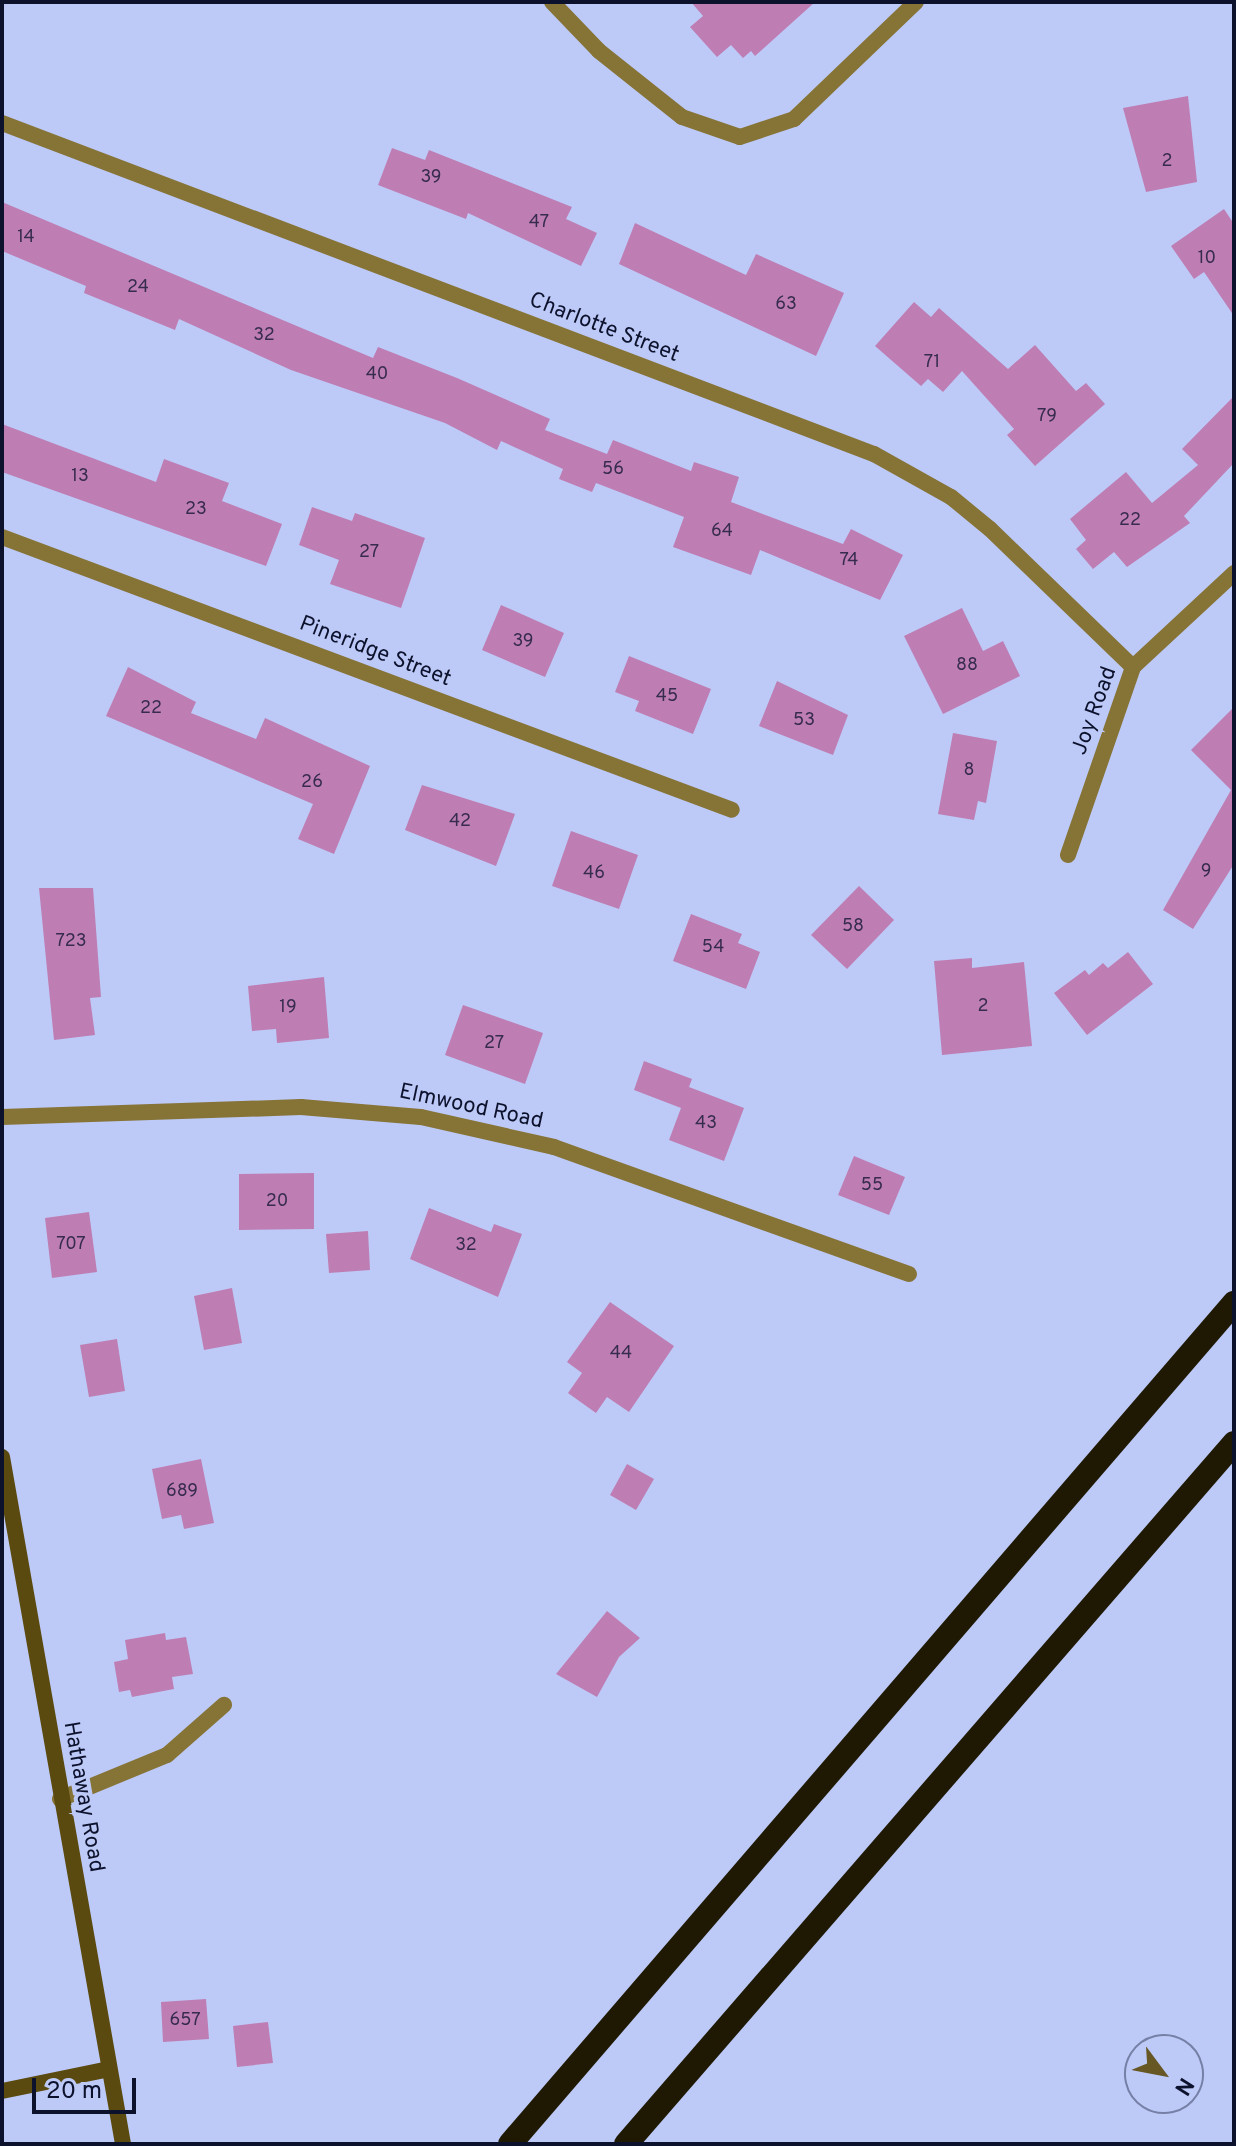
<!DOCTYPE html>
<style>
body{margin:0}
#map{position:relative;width:1236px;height:2146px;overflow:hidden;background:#bdcaf7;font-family:Overpass,sans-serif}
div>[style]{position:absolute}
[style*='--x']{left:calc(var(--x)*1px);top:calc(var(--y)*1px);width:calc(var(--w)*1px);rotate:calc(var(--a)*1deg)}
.building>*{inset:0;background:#be7eb4}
.service>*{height:16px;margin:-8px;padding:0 8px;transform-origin:8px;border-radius:8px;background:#867336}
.minor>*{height:16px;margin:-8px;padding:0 8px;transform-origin:8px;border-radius:8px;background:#867336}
.secondary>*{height:16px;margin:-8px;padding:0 8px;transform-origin:8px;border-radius:8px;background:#5b4a10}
.motorway>*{height:24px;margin:-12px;padding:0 12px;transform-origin:12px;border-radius:12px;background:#1f1903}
span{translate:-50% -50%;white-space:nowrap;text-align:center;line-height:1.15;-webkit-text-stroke:8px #bdcaf7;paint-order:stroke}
.number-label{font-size:18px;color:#382c4e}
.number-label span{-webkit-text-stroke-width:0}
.street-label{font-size:22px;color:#0c112c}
.frame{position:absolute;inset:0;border:4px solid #0c112c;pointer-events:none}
.north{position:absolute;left:1124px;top:2034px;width:80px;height:80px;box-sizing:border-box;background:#bdcaf7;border:2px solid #7680a6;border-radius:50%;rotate:122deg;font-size:22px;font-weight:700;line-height:32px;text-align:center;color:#0c112c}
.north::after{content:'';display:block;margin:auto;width:28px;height:36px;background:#675724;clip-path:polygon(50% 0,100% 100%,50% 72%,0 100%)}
.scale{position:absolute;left:32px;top:2078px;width:104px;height:36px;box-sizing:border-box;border:4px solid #0c112c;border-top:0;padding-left:10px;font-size:24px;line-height:28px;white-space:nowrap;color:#0c112c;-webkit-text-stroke:6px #bdcaf7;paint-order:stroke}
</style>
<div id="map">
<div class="building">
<div style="clip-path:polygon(691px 2px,815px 2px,755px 56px,751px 51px,743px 58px,731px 45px,717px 57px,690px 27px,703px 16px)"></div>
<div style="clip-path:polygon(1188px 96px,1197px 182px,1146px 192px,1123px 108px)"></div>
<div style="clip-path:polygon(392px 148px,425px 160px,429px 150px,572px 207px,566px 219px,597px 233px,581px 266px,468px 213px,466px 219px,378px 185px)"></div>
<div style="clip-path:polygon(2px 202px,373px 358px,378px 347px,457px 378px,550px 419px,545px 430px,607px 454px,613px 440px,691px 471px,694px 462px,739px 477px,731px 502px,843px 544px,851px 529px,903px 555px,880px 600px,760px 550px,751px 575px,673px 547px,684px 517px,596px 483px,592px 492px,559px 479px,563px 469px,501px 441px,497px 450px,445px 423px,291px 370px,179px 319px,175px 330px,84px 293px,86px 286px,2px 251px)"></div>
<div style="clip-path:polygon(1224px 209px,1234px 224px,1234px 316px,1204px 272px,1194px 279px,1171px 246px)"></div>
<div style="clip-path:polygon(635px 223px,746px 275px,756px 254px,844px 293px,816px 356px,619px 264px)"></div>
<div style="clip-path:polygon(914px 302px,931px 317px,939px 308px,1008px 369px,1035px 345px,1076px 391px,1086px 383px,1105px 404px,1035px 466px,1007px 435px,1014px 429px,962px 371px,943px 392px,928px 379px,921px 386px,875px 346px)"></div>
<div style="clip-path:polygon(1234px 396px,1234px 463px,1184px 516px,1190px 523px,1127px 567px,1114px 552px,1093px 569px,1076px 549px,1086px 540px,1070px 519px,1126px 472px,1152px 503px,1198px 465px,1182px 449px)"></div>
<div style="clip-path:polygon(2px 424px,156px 482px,164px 459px,229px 483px,222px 501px,282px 524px,266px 566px,2px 472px)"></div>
<div style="clip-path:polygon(312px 507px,352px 521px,355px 513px,425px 538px,401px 608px,330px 584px,339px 560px,299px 545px)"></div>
<div style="clip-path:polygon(501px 605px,564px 633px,545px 677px,482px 650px)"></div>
<div style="clip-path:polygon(962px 608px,983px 651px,1003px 641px,1020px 676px,943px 714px,904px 636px)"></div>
<div style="clip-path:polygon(629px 656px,711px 689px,693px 734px,635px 711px,639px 701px,615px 692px)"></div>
<div style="clip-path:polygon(128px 667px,196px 702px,191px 713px,256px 739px,265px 718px,370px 766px,334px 854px,298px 839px,313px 804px,106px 716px)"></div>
<div style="clip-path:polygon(777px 681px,848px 715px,833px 755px,759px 726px)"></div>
<div style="clip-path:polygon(1234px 707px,1234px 864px,1193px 929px,1163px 910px,1231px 790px,1191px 750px)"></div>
<div style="clip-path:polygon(953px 733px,997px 741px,986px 803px,978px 801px,974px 820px,938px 814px)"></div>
<div style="clip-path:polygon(422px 785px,515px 814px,496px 866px,405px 830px)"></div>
<div style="clip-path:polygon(571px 831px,638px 855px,619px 909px,552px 886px)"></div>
<div style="clip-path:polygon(859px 886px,894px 920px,847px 969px,811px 935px)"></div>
<div style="clip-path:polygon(39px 888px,93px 888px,101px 997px,90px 998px,95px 1035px,54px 1040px)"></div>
<div style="clip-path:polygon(691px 914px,742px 934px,738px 943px,760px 952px,746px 989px,673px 961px)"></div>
<div style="clip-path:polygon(1128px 952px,1153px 984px,1087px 1035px,1054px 993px,1085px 970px,1089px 975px,1103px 963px,1108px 968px)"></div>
<div style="clip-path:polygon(972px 958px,972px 968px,1024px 962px,1032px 1046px,942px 1055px,934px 961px)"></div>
<div style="clip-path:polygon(324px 977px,329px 1038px,277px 1043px,276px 1029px,252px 1031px,248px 986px)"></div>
<div style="clip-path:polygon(463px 1005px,543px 1033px,525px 1084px,445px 1055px)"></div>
<div style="clip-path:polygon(644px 1061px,692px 1079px,689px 1087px,744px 1108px,724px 1161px,669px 1140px,681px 1108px,634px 1090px)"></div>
<div style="clip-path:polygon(854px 1156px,905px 1177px,889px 1215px,838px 1195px)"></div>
<div style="clip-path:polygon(314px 1173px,314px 1229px,239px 1230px,239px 1174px)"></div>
<div style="clip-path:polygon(429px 1208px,491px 1232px,494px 1224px,522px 1234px,498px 1297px,410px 1259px)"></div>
<div style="clip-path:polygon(89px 1212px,97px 1272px,52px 1278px,45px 1218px)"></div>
<div style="clip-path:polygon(368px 1231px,370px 1270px,329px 1273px,326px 1234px)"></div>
<div style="clip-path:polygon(232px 1288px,242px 1343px,204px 1350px,194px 1296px)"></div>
<div style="clip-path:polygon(610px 1302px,674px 1346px,629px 1412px,607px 1397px,596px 1413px,568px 1393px,582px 1373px,567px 1362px)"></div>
<div style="clip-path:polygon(117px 1339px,125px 1391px,89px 1397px,80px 1345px)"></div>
<div style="clip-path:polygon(201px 1459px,214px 1523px,184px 1529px,181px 1515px,162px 1519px,152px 1469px)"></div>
<div style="clip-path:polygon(627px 1464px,654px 1479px,636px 1510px,610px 1495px)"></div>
<div style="clip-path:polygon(607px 1611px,640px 1638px,619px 1657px,597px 1697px,556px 1674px)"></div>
<div style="clip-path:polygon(165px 1633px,166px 1640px,186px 1637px,193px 1674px,172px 1677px,174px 1689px,132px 1697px,130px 1690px,119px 1692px,114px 1662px,128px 1659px,125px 1640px)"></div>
<div style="clip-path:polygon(206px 1999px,209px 2039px,163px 2042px,161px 2002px)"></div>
<div style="clip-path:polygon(268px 2022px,273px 2063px,237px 2067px,233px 2026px)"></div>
</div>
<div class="service">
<div style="--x:552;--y:2;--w:68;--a:46.2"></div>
<div style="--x:599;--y:51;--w:106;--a:38.5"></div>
<div style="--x:682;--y:117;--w:61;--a:19"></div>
<div style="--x:740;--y:137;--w:57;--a:-18.4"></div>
<div style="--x:794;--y:119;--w:169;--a:-43.8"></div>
<div style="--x:60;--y:1799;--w:116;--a:-22.4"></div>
<div style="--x:167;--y:1755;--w:76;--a:-41.3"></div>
</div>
<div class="minor">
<div style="--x:2;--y:123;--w:933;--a:20.79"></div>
<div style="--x:874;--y:454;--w:88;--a:29.2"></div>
<div style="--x:951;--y:497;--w:50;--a:39.4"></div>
<div style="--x:990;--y:529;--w:199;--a:44"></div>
<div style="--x:2;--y:537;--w:779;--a:20.5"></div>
<div style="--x:1068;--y:855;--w:199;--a:-70.9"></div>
<div style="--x:1133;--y:667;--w:138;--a:-42.9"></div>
<div style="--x:2;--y:1117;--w:299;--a:-1.9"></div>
<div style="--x:301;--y:1107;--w:120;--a:4.8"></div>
<div style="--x:421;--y:1117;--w:136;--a:12.7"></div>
<div style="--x:554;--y:1147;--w:377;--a:19.7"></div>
</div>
<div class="secondary">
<div style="--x:2;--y:1457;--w:698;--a:80.01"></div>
<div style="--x:2;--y:2091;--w:109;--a:-11.6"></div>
</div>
<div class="motorway">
<div style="--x:510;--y:2144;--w:1110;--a:-49.28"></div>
<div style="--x:626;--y:2144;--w:928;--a:-49.06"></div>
</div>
<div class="number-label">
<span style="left:1167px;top:162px">2</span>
<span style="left:431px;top:178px">39</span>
<span style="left:539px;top:223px">47</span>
<span style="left:26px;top:238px">14</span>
<span style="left:1207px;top:259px">10</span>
<span style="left:138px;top:288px">24</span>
<span style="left:786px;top:305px">63</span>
<span style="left:264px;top:336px">32</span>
<span style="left:932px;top:363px">71</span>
<span style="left:377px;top:375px">40</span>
<span style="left:1047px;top:417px">79</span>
<span style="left:613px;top:470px">56</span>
<span style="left:80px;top:477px">13</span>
<span style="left:196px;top:510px">23</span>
<span style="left:1130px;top:521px">22</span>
<span style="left:722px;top:532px">64</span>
<span style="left:369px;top:553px">27</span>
<span style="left:849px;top:561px">74</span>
<span style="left:523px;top:642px">39</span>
<span style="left:967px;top:666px">88</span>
<span style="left:667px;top:697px">45</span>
<span style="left:151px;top:709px">22</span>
<span style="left:804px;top:721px">53</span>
<span style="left:969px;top:771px">8</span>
<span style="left:312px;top:783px">26</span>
<span style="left:460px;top:822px">42</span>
<span style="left:1206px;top:872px">9</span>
<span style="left:594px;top:874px">46</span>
<span style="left:853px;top:927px">58</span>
<span style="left:71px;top:942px">723</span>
<span style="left:713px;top:948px">54</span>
<span style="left:983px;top:1007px">2</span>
<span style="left:288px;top:1008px">19</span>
<span style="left:494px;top:1044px">27</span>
<span style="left:706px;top:1124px">43</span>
<span style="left:872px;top:1186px">55</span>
<span style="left:277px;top:1202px">20</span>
<span style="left:71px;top:1245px">707</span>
<span style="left:466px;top:1246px">32</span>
<span style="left:621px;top:1354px">44</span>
<span style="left:182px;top:1492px">689</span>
<span style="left:185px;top:2021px">657</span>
</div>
<div class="street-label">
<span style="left:604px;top:328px;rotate:21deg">Charlotte Street</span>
<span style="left:375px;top:652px;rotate:21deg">Pineridge Street</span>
<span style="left:1095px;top:711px;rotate:-70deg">Joy Road</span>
<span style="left:471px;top:1107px;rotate:12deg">Elmwood Road</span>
<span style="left:83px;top:1797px;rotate:80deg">Hathaway Road</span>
</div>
<div class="frame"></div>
<div class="north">N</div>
<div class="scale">20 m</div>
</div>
